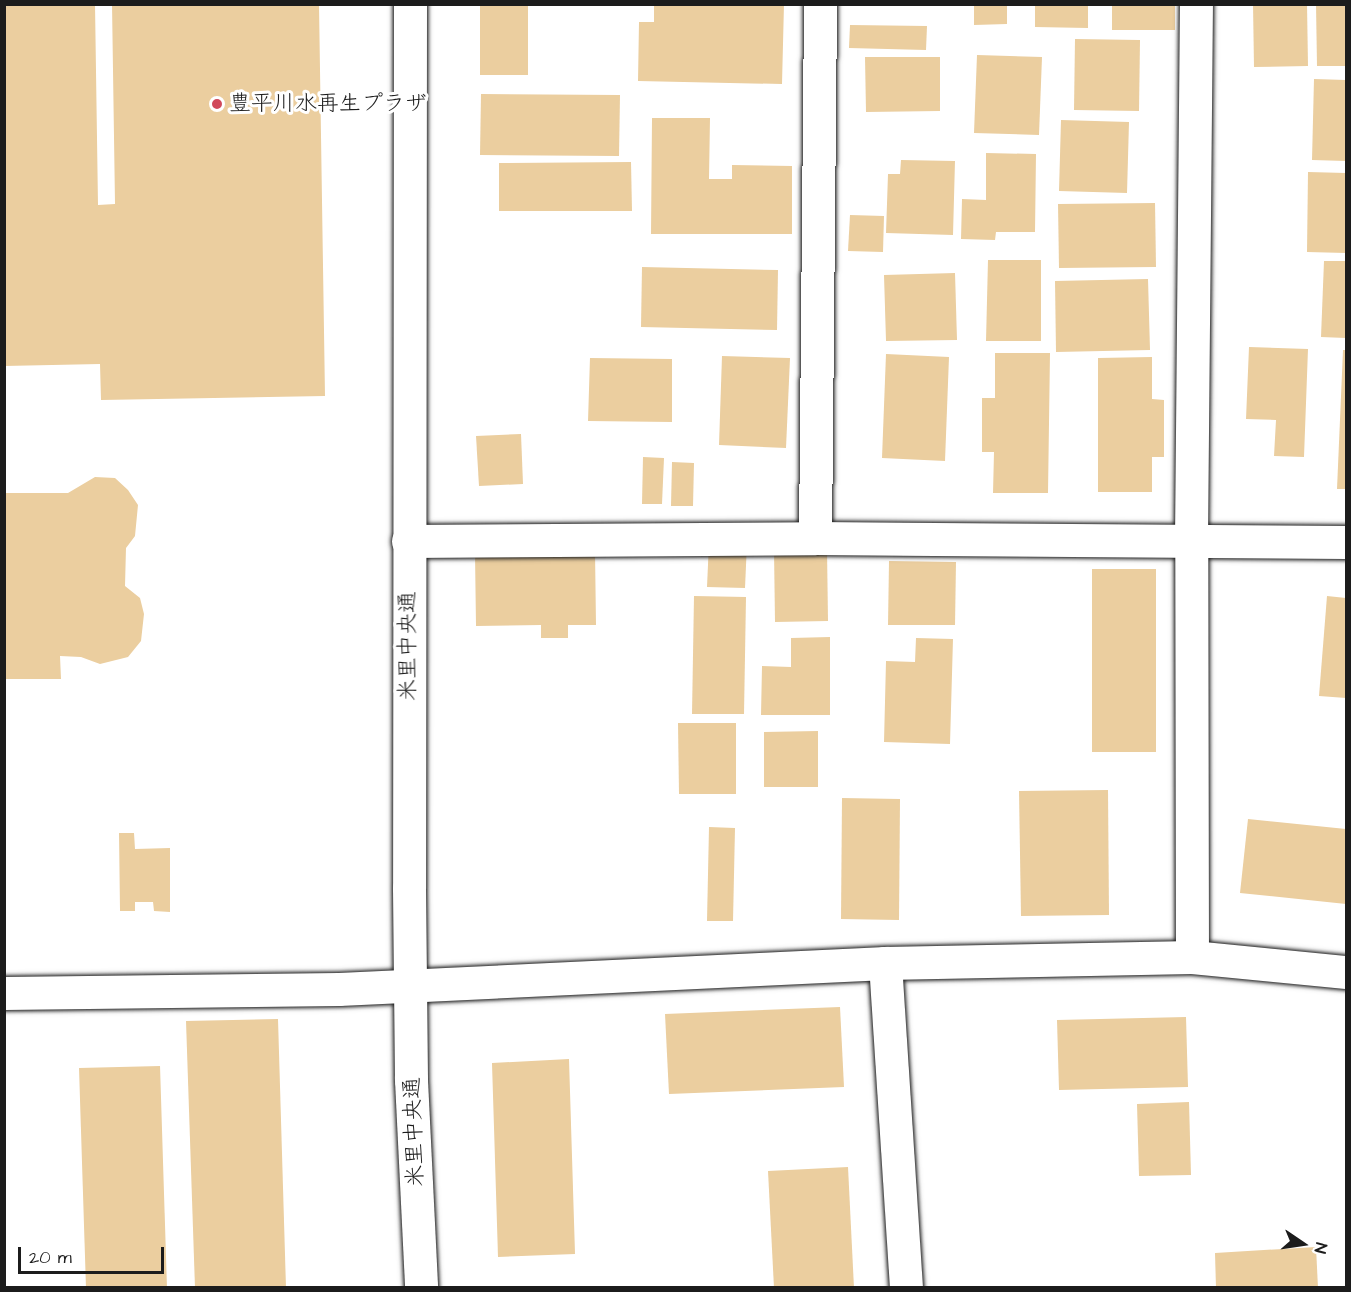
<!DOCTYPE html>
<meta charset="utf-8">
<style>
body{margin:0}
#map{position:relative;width:1351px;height:1292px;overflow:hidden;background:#fff;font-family:"Architects Daughter","Klee One",sans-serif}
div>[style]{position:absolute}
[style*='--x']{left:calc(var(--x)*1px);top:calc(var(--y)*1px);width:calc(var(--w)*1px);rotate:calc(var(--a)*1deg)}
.building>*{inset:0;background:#ebce9f}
.roads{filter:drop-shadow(0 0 2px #1c1c1c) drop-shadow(0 0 2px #1c1c1c)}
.minor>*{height:33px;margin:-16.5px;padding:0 16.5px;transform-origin:16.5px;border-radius:16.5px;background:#fff}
.tertiary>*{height:33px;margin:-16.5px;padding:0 16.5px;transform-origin:16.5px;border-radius:16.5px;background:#fff}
.dots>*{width:16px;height:16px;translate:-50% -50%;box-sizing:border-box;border:3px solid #fff;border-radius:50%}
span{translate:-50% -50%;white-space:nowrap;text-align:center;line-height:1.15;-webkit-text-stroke:6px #fff;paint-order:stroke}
.poi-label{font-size:22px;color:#1c1c1c}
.left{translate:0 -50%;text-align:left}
.street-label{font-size:22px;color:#1c1c1c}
.frame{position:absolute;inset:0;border:6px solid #1c1c1c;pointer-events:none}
.north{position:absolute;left:1273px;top:1214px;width:60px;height:60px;-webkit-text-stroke:4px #fff;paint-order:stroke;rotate:103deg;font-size:16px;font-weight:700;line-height:24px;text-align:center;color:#1c1c1c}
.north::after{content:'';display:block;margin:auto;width:21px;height:27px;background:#1c1c1c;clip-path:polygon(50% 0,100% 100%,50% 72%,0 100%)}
.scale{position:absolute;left:18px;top:1247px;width:146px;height:27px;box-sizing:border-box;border:3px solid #1c1c1c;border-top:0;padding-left:8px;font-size:18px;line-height:21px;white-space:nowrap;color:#1c1c1c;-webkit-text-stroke:4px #fff;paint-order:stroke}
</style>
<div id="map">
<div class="building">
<div style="clip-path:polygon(4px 4px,95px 4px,98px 205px,115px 204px,112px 4px,319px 4px,325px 396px,101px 400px,100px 364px,4px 366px)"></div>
<div style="clip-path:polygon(480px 4px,528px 4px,528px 75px,480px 75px)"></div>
<div style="clip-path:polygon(709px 4px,784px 4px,782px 84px,638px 81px,639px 22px,654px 22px,654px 6px)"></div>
<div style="clip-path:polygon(974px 4px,1007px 4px,1007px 24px,974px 25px)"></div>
<div style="clip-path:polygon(1035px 4px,1088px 4px,1088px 28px,1035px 27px)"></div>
<div style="clip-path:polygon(1112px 4px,1175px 4px,1175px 30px,1112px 30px)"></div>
<div style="clip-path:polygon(1253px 4px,1307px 4px,1308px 66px,1254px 67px)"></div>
<div style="clip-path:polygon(1316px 4px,1346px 4px,1346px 66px,1317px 66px)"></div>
<div style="clip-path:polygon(850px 25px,927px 26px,926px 50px,849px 48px)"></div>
<div style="clip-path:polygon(1075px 39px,1140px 40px,1139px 111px,1074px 110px)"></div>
<div style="clip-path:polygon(977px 55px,1042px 57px,1039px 135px,974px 133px)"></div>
<div style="clip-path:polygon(865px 57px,940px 57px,940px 111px,866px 112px)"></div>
<div style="clip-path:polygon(1314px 79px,1346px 80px,1346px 161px,1312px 160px)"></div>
<div style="clip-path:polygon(481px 94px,620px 95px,619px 156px,480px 155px)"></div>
<div style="clip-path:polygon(652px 118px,710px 118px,709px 179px,732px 179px,732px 165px,792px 166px,792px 234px,651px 234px)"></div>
<div style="clip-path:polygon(1061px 120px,1129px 122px,1127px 193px,1059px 191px)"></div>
<div style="clip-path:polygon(986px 153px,1036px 154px,1035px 232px,996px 232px,995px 240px,961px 239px,962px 199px,986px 200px)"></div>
<div style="clip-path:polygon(901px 160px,955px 161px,953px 235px,886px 233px,888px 174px,900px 174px)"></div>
<div style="clip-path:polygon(631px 162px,632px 211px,499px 211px,499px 163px)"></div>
<div style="clip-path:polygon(1308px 172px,1346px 173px,1346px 253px,1307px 252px)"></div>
<div style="clip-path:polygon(1155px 203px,1156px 267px,1059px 268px,1058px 204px)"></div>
<div style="clip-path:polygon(850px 215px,884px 216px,883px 252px,848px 251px)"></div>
<div style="clip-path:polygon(988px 260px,1041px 260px,1041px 341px,986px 341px)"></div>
<div style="clip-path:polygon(1324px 261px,1346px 261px,1346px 338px,1321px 337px)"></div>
<div style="clip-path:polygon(642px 267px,778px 270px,777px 330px,641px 327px)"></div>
<div style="clip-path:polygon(955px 273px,957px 340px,886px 341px,884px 275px)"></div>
<div style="clip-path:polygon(1148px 279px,1150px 350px,1056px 352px,1055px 281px)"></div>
<div style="clip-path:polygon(1249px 347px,1308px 349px,1304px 457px,1274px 456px,1276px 420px,1246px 419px)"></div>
<div style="clip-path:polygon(1343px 350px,1346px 350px,1346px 489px,1337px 489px)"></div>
<div style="clip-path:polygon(995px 353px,1050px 353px,1048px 493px,993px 493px,994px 452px,982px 452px,982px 398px,995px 398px)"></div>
<div style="clip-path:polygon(886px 354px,949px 357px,945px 461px,882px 458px)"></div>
<div style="clip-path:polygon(722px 356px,790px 358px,786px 448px,719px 445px)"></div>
<div style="clip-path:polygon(1152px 357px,1152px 399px,1164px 400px,1164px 457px,1152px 457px,1152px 492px,1098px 492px,1098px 358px)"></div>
<div style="clip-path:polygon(590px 358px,672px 359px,672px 422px,588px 421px)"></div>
<div style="clip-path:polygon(521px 434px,523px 484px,479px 486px,476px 436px)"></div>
<div style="clip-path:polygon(643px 457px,664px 458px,662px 504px,642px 504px)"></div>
<div style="clip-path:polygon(672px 462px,694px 463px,693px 506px,671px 506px)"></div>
<div style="clip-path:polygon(95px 477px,115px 478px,128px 490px,138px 505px,135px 536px,126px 548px,125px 586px,140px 598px,144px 614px,141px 641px,128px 657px,100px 664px,81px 657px,60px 656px,61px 679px,4px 679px,4px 493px,68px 493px)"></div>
<div style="clip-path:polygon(709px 542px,747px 543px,745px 588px,707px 587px)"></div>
<div style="clip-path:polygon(827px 549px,828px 621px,775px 622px,774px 550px)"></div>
<div style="clip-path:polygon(595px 551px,596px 625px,568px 625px,568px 638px,541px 638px,541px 625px,476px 626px,475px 554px)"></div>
<div style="clip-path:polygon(889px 561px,956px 562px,955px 625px,888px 625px)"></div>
<div style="clip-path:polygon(1092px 569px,1156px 569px,1156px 752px,1092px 752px)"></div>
<div style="clip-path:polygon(694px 596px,746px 597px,744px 714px,692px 714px)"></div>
<div style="clip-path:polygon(1327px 596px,1346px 598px,1346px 698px,1319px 696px)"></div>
<div style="clip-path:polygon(830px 637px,830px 715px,761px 715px,762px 666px,791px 667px,791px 638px)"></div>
<div style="clip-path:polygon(916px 638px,953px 639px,950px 744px,884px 742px,886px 661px,915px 662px)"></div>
<div style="clip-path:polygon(678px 723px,736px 723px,736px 794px,679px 794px)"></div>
<div style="clip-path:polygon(818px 731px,818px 787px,764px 787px,764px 732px)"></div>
<div style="clip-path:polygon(1108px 790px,1109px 915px,1021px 916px,1019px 791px)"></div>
<div style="clip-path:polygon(842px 798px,900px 799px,899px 920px,841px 919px)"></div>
<div style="clip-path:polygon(1248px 819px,1346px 829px,1346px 904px,1240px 893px)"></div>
<div style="clip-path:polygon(709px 827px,735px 828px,733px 921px,707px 921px)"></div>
<div style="clip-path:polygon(119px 833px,134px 833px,135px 849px,170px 848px,170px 912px,154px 911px,153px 902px,135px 902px,135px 911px,120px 911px)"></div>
<div style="clip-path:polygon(840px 1007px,844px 1087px,669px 1094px,665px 1014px)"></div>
<div style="clip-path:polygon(1186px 1017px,1188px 1087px,1059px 1090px,1057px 1020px)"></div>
<div style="clip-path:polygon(278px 1019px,286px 1288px,195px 1288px,186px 1021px)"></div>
<div style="clip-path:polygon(569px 1059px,575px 1254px,498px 1257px,492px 1063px)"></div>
<div style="clip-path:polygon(160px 1066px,167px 1288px,86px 1288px,79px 1068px)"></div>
<div style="clip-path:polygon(1189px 1102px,1191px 1175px,1139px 1176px,1137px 1104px)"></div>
<div style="clip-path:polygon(848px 1167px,854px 1288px,774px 1288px,768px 1171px)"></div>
<div style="clip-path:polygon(1316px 1247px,1318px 1288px,1216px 1288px,1215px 1253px)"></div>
</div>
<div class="roads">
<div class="minor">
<div style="--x:815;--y:538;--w:534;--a:-89.46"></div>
<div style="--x:408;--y:541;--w:407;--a:-0.4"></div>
<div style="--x:815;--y:538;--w:531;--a:0.43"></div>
<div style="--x:1192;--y:957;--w:417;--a:-90.1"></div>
<div style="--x:1191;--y:540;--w:536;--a:-89.47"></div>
<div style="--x:885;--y:963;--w:326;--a:86.3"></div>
</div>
<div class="tertiary">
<div style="--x:410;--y:4;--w:884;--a:90.06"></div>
<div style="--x:409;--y:888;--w:192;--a:89.4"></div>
<div style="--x:411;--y:1080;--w:208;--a:87.2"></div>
<div style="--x:4;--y:993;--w:335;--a:-0.7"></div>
<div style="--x:339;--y:989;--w:547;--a:-2.73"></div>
<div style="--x:885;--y:963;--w:307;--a:-1.1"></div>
<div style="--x:1192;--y:957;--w:155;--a:5.6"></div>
</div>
</div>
<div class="dots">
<div style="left:217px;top:104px;background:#d1495b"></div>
</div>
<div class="poi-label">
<span class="left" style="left:229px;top:104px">豊平川水再生プラザ</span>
</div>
<div class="street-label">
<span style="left:408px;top:646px;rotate:-90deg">米里中央通</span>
<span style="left:414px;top:1132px;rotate:-92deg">米里中央通</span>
</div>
<div class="frame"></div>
<div class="north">N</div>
<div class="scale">20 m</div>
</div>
